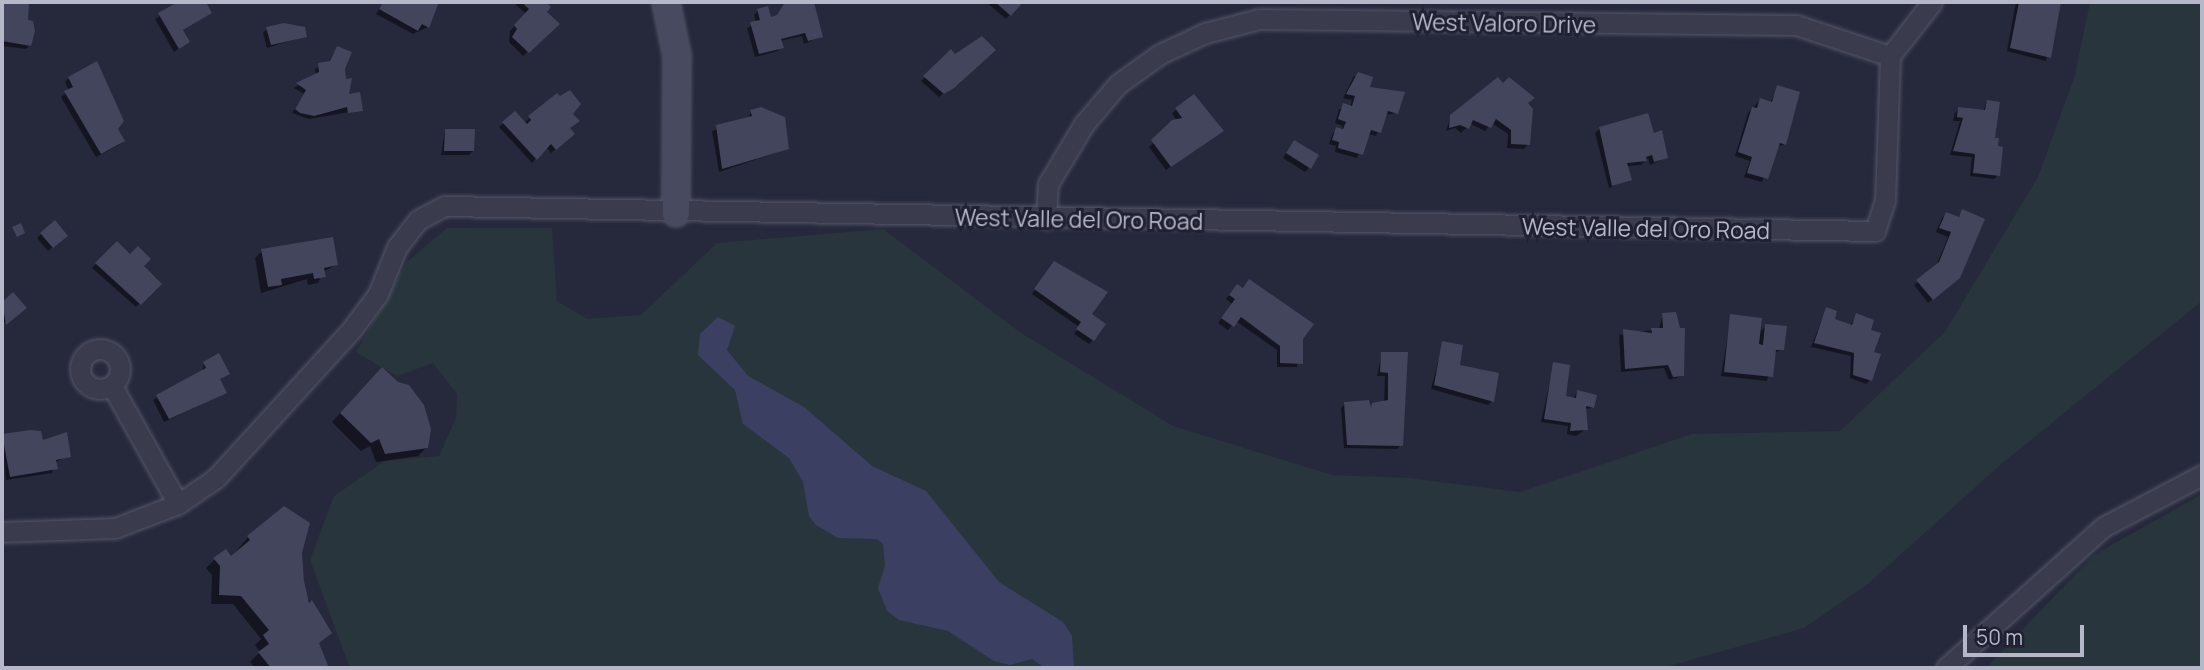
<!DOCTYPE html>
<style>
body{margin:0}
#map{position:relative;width:2204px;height:670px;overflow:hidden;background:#26293c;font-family:Manrope,sans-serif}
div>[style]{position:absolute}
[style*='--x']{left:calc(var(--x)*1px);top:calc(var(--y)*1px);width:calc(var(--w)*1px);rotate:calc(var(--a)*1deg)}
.green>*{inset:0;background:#28353d}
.water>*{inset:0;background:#3b4062}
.shadow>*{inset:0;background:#0007}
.building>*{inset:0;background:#42455c}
.roads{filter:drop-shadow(0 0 2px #555768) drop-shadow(0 0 2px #555768)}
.street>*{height:19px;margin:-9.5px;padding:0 9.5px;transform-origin:9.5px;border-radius:9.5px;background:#3a3c4d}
.street>.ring{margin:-9.5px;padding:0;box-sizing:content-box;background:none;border:19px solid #3a3c4d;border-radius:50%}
.secondary>*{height:26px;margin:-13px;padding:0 13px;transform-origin:13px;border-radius:13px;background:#484a5f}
span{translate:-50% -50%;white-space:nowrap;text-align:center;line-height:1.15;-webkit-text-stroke:6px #1f2132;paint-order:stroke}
.street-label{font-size:23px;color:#b6b7c8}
.frame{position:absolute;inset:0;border:4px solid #b6b7c8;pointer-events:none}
.scale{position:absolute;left:1963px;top:625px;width:121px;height:32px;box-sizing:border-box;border:4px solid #b6b7c8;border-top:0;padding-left:9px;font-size:21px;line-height:24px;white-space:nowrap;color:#b6b7c8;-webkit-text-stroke:5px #1f2132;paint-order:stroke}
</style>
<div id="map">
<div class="green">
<div style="clip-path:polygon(2090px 2px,2202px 2px,2202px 301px,2000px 465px,1869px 583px,1804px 628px,1662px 668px,350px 668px,310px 560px,334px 496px,385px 461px,439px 456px,456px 418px,457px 394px,433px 363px,397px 376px,356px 352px,407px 262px,447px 228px,552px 228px,557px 301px,587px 319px,641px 315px,717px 243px,883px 229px,1021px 333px,1173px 426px,1332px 475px,1408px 478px,1520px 492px,1692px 434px,1840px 431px,1945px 332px,2038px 177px,2075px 75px)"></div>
<div style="clip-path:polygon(2202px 494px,2202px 668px,1986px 668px,2094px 555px)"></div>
</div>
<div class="water">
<div style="clip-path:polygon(718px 317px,735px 326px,727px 350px,748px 376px,804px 407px,872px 466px,926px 491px,999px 582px,1063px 622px,1072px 636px,1074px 668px,1045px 668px,1032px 659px,1010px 665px,994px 661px,948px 631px,899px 620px,887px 611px,878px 588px,885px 566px,883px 544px,877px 539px,838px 538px,816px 525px,809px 516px,803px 482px,789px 458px,743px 424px,735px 390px,698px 355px,700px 334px)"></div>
</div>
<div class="shadow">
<div style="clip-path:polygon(2px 2px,25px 2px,30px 45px,26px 49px,2px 46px)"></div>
<div style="clip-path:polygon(182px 2px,204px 2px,210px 13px,182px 31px,188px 42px,174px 52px,155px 19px)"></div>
<div style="clip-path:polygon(383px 2px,437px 2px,428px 27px,413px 34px,376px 14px)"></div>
<div style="clip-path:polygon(543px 2px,549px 7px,544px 12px,557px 24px,523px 56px,509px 42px,510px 31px,526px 14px,514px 3px)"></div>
<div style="clip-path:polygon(785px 2px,812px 2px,821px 36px,804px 44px,802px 36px,780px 41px,778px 51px,755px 57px,747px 28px,756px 23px,754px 15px,758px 11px,770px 19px,776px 18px)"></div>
<div style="clip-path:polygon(986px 2px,1021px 2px,1006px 19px)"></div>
<div style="clip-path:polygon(2016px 2px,2059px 2px,2046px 61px,2007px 51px)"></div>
<div style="clip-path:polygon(267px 29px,305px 36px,267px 48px,263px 33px)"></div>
<div style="clip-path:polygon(337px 48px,347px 96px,361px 110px,309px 119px,292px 113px,304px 94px,294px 88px,316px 75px,315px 69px,328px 63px)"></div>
<div style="clip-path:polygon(951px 52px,955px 56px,989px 54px,939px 97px,921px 81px)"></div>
<div style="clip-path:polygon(1354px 76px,1371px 78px,1368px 89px,1396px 113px,1385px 115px,1376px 136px,1368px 134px,1357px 158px,1335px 152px,1336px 146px,1329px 144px,1333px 133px,1341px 130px,1343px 126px,1335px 123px,1339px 109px,1350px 107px,1352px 100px,1343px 98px)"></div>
<div style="clip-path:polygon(69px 78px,123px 141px,119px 145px,96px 157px,61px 97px,69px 91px,65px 82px)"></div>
<div style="clip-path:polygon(1778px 87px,1785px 144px,1777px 147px,1762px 182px,1744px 177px,1750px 161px,1735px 156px,1748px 113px,1760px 100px,1770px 103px)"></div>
<div style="clip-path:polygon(557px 95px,571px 114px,569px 138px,551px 153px,546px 147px,532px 163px,499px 127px,515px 113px,524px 123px)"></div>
<div style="clip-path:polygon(1194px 96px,1222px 131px,1166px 170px,1149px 147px,1177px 121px,1172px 113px)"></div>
<div style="clip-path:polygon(1987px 102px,1998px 175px,1994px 179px,1970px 176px,1972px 157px,1950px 155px,1960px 121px,1953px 121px,1955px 113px,1959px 108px,1983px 111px)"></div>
<div style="clip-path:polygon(1526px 103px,1528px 144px,1524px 149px,1507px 148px,1508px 134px,1492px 123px,1485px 131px,1471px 124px,1461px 133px,1455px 128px,1446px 131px,1451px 116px)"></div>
<div style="clip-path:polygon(751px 111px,787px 149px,719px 172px,712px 131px,748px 119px)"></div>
<div style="clip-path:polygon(1600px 129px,1666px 158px,1650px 165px,1648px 158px,1641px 165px,1626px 166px,1630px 179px,1609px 188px,1595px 133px)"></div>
<div style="clip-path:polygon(445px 130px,473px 151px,469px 155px,441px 155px)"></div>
<div style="clip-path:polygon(1290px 146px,1309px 168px,1305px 172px,1283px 158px)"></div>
<div style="clip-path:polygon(1963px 211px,1954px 282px,1928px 303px,1914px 285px,1936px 266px,1948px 237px,1936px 232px,1942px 218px,1946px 214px,1957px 219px)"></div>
<div style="clip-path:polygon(41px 234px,62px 240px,48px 251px,37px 238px)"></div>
<div style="clip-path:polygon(117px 243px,160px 284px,136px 307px,92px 268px)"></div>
<div style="clip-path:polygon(262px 251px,336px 265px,323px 272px,318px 283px,308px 285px,307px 279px,261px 293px,255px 258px)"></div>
<div style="clip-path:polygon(1050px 268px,1093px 340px,1089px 344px,1074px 334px,1079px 327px,1032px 294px)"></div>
<div style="clip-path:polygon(1233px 290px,1302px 338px,1297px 367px,1277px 367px,1277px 350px,1236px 321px,1228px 330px,1218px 323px,1232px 304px,1226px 299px)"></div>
<div style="clip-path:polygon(13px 295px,20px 312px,2px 324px,2px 305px)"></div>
<div style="clip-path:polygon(1826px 309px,1832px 320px,1850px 326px,1856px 315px,1869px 331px,1870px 380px,1866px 384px,1850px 378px,1851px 356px,1811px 347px)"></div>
<div style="clip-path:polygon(1663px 314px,1683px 376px,1669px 380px,1664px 368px,1621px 372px,1619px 335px,1659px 329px)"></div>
<div style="clip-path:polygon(1731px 316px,1758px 333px,1766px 326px,1783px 349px,1774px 353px,1767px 381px,1721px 376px)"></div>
<div style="clip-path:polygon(1443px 343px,1458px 367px,1492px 401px,1488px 405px,1431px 389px)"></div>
<div style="clip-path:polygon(1382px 353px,1407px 354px,1401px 445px,1397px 449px,1344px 448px,1341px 408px,1345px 404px,1370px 408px,1384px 403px,1385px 376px,1377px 376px)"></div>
<div style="clip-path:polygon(204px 363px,227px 374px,219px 380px,225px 393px,164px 422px,153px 400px,202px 372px)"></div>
<div style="clip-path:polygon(1554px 364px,1564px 398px,1573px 399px,1577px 392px,1593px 407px,1584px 410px,1586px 429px,1576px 436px,1567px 434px,1568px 426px,1541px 422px)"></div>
<div style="clip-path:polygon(373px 378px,427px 447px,418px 456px,376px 462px,370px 446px,361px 451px,332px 422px)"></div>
<div style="clip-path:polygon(2px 437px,41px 442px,69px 456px,55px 462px,52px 473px,6px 480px)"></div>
<div style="clip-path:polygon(248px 537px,301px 553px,305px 594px,329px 633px,317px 644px,326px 668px,255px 668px,250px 662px,260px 652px,255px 645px,261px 639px,233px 604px,211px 604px,212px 575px,206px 568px,215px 559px,230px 559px)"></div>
</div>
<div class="building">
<div style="clip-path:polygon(2px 2px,29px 3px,28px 20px,33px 21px,35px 31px,31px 46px,2px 41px)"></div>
<div style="clip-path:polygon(178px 2px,206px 2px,212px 13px,183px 30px,190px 42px,179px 49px,158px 13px)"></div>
<div style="clip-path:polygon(383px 2px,439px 2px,429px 28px,422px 24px,418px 31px,379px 9px)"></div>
<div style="clip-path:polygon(521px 2px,546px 2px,551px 7px,547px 12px,560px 24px,529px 53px,512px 37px,517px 29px,514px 25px,529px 9px)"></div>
<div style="clip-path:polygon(785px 2px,814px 2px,823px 37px,808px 41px,805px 33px,781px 39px,784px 48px,759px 54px,750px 22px,760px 20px,757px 9px,768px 6px,771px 17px,777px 15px)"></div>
<div style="clip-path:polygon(995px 2px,1023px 2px,1011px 16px)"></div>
<div style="clip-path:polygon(2019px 2px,2061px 2px,2051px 58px,2010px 48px)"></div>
<div style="clip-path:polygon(284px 23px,305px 27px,307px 37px,271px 45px,266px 27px)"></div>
<div style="clip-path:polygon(982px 36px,996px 50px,954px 88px,944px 94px,923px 76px,951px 49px,955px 54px)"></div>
<div style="clip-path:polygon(337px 46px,352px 52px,345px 69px,346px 79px,352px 78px,349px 94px,360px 92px,363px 111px,348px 113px,347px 107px,314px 116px,300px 113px,295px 109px,306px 90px,296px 83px,319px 72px,318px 63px,330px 61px)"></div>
<div style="clip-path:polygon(97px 61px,124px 121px,118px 129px,125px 141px,101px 154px,64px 91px,73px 87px,68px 77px)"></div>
<div style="clip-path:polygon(1358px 72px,1373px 77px,1370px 87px,1405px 92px,1398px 114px,1388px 111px,1381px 133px,1371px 130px,1363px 155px,1338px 148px,1339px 142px,1332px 140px,1336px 127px,1343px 129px,1346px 122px,1338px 119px,1343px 103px,1352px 106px,1355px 96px,1346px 94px)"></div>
<div style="clip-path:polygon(1498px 77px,1503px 83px,1509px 77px,1535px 98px,1528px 103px,1533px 109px,1530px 145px,1511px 144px,1511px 130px,1496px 119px,1491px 128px,1473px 120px,1469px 129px,1460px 125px,1449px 128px,1450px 115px)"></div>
<div style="clip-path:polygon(1777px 85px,1800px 92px,1786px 145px,1780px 143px,1768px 179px,1747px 173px,1752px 157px,1738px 152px,1752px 107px,1757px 108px,1760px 98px,1772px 102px)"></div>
<div style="clip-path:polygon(570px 90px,581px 104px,573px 114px,580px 121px,570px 128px,575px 134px,556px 150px,551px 144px,537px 160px,502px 122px,515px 111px,527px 124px,531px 120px,528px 116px,557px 93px,560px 96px)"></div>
<div style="clip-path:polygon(1194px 94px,1224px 131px,1171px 167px,1151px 140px,1172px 120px,1182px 118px,1175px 108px)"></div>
<div style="clip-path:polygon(1987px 100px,2000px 102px,1995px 138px,1999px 138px,1998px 146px,2003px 147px,2000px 176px,1973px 173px,1975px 154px,1953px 151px,1963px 118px,1957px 117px,1958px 107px,1985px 110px)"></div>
<div style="clip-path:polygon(761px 107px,785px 117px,789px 149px,722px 169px,716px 125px,752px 116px,750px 110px)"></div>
<div style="clip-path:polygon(1648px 113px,1654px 133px,1662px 130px,1668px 158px,1654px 162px,1652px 155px,1646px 157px,1647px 161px,1627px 163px,1632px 180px,1612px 186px,1599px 127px)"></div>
<div style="clip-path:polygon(445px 129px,475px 129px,474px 151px,444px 151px)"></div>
<div style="clip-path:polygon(1294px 140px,1319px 155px,1311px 169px,1286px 153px)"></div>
<div style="clip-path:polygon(1962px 209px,1985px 219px,1960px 278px,1933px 300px,1916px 280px,1939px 262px,1951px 232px,1939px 228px,1946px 212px,1959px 217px)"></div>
<div style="clip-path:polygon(55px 220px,68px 236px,53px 248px,40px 233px)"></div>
<div style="clip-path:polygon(21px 223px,25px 233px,17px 237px,12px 227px)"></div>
<div style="clip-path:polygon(333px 237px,338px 265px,324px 268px,326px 277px,314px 279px,313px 273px,281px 279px,282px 285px,268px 287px,261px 249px)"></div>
<div style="clip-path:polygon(117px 241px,130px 254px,138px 246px,151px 259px,144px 266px,162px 284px,141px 305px,95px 263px)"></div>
<div style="clip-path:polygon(1054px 261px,1108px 292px,1092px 314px,1106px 324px,1094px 341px,1076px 329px,1081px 322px,1034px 289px)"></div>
<div style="clip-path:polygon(1249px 279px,1314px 324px,1303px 339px,1303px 364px,1280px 363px,1280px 346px,1241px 317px,1234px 327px,1221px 318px,1235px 299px,1229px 295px,1237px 284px,1243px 288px)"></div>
<div style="clip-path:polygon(13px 292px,27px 308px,6px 325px,2px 302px)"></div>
<div style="clip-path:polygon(1826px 307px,1837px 311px,1835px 319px,1852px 325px,1856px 313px,1874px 320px,1871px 330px,1881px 333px,1874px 352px,1881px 354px,1872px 381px,1853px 375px,1854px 353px,1814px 343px)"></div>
<div style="clip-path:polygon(1676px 312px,1680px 328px,1685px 328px,1684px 376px,1673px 377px,1668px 365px,1625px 369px,1623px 329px,1652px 333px,1651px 328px,1663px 328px,1662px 313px)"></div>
<div style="clip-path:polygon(1730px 314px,1762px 318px,1759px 344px,1763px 345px,1765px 324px,1787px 326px,1784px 350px,1776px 350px,1773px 377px,1724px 372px)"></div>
<div style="clip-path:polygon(1442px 341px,1463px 345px,1460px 365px,1499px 373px,1494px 402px,1434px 385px)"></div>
<div style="clip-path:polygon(1381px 352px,1408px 352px,1403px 446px,1347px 445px,1344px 402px,1369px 400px,1371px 408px,1372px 403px,1388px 400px,1388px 373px,1380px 372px)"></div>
<div style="clip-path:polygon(219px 353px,230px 374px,220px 379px,227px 393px,169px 419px,156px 395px,206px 368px,203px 362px)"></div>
<div style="clip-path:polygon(1553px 362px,1570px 365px,1566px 396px,1576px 398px,1577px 390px,1597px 395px,1594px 408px,1586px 406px,1588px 430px,1570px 431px,1571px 423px,1544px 419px)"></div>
<div style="clip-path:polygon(382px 367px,398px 382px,409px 385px,424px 405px,431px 429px,428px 448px,385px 454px,379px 439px,371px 443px,340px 413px)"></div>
<div style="clip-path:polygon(30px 430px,41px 431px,43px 440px,67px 432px,71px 457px,56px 460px,58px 469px,10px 477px,2px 434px)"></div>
<div style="clip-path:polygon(284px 506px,310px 523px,302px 553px,304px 581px,309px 603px,312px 600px,332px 633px,319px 643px,329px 668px,271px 668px,258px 652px,269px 644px,263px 635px,269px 630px,241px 596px,219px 595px,220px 566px,213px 558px,226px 549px,231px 556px,250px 540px,247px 536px)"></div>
</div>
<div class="roads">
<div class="street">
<div style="--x:1046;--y:219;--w:35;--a:-87"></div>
<div style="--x:1048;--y:184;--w:70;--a:-59"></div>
<div style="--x:1084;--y:124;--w:52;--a:-49.6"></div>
<div style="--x:1118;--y:84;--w:52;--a:-35.5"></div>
<div style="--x:1160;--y:54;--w:50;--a:-25"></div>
<div style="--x:1205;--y:33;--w:56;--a:-14.5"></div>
<div style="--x:1259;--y:19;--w:537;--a:0.64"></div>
<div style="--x:1796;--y:25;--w:99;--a:18.3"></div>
<div class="ring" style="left:80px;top:349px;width:21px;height:21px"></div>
<div style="--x:112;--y:386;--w:135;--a:60.8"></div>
<div style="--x:2;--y:532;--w:113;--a:-2"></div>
<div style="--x:115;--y:528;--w:67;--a:-20.9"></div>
<div style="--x:178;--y:504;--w:46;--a:-34.4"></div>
<div style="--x:216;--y:478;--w:202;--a:-47.6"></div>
<div style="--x:352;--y:329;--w:44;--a:-53.4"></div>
<div style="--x:378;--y:294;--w:51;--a:-68"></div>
<div style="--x:397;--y:247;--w:34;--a:-52"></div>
<div style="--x:418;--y:220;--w:30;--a:-28"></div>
<div style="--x:444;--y:206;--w:1431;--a:1"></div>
<div style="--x:1875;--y:231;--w:32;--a:-72"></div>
<div style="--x:1885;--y:201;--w:145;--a:-88"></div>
<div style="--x:1890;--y:56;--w:68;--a:-52.1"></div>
<div style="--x:1946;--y:668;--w:211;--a:-41.9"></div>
<div style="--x:2103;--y:527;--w:112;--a:-27.7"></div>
</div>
<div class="secondary">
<div style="--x:666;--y:2;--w:55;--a:78.5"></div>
<div style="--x:677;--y:56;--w:157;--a:90.4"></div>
</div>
</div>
<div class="street-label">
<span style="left:1504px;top:23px;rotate:1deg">West Valoro Drive</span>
<span style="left:1079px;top:219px;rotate:1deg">West Valle del Oro Road</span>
<span style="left:1646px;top:228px;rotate:1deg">West Valle del Oro Road</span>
</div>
<div class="frame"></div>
<div class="scale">50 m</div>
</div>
